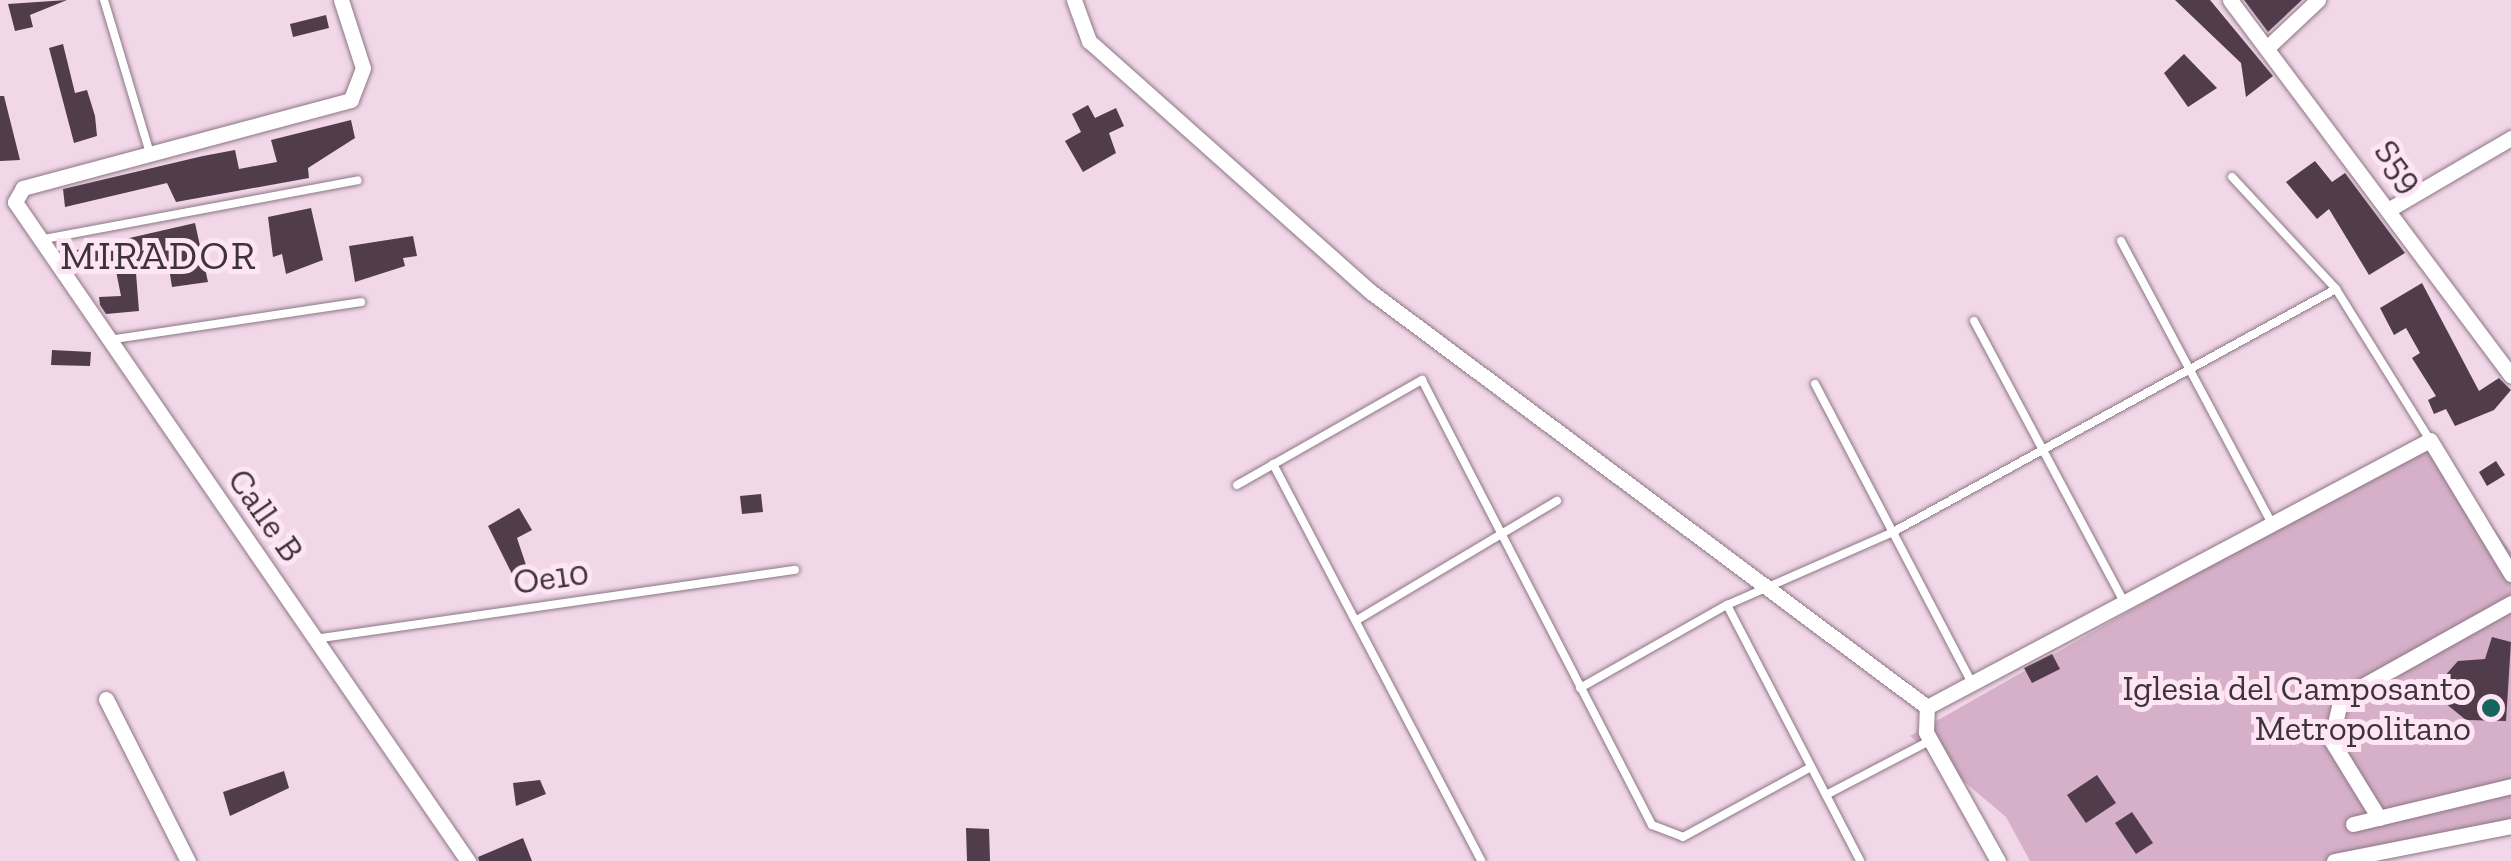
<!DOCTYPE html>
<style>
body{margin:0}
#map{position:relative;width:2511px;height:861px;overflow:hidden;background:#f1d7e8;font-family:"Zilla Slab",serif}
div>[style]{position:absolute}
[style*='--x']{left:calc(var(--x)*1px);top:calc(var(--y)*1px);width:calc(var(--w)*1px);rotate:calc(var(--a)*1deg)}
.green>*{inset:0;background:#d5b0c8}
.building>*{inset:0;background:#503c4a}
.roads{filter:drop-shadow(0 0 2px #8c7685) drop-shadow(0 0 2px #8c7685)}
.service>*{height:8px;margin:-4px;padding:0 4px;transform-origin:4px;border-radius:4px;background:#fff}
.minor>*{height:15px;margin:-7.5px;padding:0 7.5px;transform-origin:7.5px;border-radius:7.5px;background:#fff}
.dots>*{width:28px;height:28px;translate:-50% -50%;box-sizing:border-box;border:5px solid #fee5f5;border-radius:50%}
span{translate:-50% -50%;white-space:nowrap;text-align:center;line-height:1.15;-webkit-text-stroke:10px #fee5f5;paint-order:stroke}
.street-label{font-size:35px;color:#3d3339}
.poi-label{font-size:35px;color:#3d3339}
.right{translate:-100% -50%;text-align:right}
.quarter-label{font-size:40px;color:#3d3339;letter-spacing:2.5px}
</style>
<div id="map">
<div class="green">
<div style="clip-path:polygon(2430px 440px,2511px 552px,2511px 826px,2334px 861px,2030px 861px,2006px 817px,1910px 736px)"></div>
</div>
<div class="building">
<div style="clip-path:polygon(67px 0,30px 15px,33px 27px,15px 31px,8px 4px)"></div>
<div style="clip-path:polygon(2175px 0,2210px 0,2273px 76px,2246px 97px,2241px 63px)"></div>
<div style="clip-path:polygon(2244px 0,2302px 0,2268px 32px)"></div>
<div style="clip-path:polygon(326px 15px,329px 28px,293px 37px,290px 24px)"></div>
<div style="clip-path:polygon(63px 44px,75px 93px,87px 90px,95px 116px,97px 136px,74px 143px,49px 48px)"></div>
<div style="clip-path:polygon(2184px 54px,2217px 88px,2188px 107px,2164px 73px)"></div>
<div style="clip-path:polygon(0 96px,4px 96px,20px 160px,0 161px)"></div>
<div style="clip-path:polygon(1088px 105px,1095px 118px,1116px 108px,1124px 126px,1109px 133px,1116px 153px,1083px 172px,1065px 141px,1081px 132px,1072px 114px)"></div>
<div style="clip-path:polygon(351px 120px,355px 138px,308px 168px,309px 178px,176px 202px,167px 183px,65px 207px,63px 189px,203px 156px,235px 150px,239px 169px,277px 162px,271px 140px)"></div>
<div style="clip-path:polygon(2315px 161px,2332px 182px,2345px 173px,2405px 253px,2369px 275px,2329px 209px,2317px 219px,2286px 182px)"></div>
<div style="clip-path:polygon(311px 208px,323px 260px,286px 274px,282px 254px,273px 257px,268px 217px)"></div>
<div style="clip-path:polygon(195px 223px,208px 282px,172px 287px,169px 268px,136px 273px,139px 311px,106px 314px,100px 305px,99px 297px,121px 296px,114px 261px,75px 269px,64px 253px)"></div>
<div style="clip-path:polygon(413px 236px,417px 256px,403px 258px,405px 266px,355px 282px,349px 246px)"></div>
<div style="clip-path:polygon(2422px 283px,2479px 391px,2499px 378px,2511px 390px,2494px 410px,2455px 426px,2446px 409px,2434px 414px,2428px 400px,2436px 396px,2412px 358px,2420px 353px,2406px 328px,2394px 335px,2380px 308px)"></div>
<div style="clip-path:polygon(52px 350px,91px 352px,90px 366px,51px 365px)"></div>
<div style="clip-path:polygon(2496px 461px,2505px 475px,2487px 486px,2479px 472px)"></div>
<div style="clip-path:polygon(761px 494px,763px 512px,742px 514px,740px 496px)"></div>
<div style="clip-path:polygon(519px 508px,532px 530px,517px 538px,529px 574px,515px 580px,488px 526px)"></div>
<div style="clip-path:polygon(2492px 637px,2511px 642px,2506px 721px,2466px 720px,2445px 703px,2442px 679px,2458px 661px,2485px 659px)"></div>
<div style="clip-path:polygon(2052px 654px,2060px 669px,2032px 683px,2024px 668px)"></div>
<div style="clip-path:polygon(284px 771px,289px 788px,230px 816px,223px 792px)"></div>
<div style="clip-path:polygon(2097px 775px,2116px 803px,2086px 823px,2067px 795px)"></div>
<div style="clip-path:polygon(540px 780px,546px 794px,516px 806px,513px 783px)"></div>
<div style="clip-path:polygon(2132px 812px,2153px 843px,2136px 854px,2115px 823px)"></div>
<div style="clip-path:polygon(966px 828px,989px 829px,990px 861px,967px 861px)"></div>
<div style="clip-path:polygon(523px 838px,532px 861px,479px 861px,478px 857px)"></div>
</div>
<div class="roads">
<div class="service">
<div style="--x:104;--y:0;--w:160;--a:73.3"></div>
<div style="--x:2232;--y:177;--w:153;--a:47.1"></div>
<div style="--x:2336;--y:289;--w:178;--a:58.1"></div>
<div style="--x:44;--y:239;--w:319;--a:-10.6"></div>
<div style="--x:2121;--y:241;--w:321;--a:61.9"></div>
<div style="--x:1974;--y:321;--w:319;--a:61.9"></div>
<div style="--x:108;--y:340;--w:256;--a:-8.5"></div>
<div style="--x:1815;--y:384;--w:338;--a:62.3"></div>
<div style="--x:1273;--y:464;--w:448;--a:62.3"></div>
<div style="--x:1237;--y:485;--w:213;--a:-29.6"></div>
<div style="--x:1422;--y:380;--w:501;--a:62.67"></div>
<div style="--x:1652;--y:825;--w:33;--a:21"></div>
<div style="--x:1683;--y:837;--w:146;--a:-28.7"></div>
<div style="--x:1727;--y:605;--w:288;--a:62.5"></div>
<div style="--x:1357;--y:620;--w:233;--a:-30.8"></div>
<div style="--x:315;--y:639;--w:485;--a:-8.2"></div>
<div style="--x:1580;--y:688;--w:169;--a:-29.5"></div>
<div style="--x:1727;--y:605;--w:181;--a:-23.7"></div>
<div style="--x:1893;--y:532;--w:505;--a:-28.75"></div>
<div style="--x:1826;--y:795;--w:119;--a:-27.6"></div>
</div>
<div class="minor">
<div style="--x:341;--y:0;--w:71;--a:72.1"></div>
<div style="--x:363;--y:68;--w:34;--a:111"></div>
<div style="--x:351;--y:100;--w:340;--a:165"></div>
<div style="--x:23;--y:188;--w:16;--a:120"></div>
<div style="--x:15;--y:202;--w:800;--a:55.5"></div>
<div style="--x:1074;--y:0;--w:44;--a:69.9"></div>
<div style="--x:1089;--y:41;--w:378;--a:41.7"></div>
<div style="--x:1371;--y:292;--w:694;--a:36.74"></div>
<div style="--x:2230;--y:0;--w:469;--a:53.2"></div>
<div style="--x:2270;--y:45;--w:66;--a:-43.2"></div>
<div style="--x:2393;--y:207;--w:137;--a:-30.3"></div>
<div style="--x:106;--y:699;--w:182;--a:63.2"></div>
<div style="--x:2379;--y:818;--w:92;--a:-121.6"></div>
<div style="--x:2331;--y:740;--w:43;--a:-76.6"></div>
<div style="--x:2341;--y:698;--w:195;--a:-29.2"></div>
<div style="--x:2353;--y:824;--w:163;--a:-13.5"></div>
<div style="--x:1998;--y:861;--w:148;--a:-119.2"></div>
<div style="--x:1926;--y:732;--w:25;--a:-88"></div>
<div style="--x:1927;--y:707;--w:569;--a:-27.96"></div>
<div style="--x:2430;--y:440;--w:157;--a:58.8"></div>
<div style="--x:2334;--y:861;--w:180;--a:-11.2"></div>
</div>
</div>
<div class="dots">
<div style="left:2491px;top:708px;background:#16645f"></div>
</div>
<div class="street-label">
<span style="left:2399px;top:166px;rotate:53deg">S59</span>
<span style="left:266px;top:515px;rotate:55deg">Calle B</span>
<span style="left:551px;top:577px;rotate:-8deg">Oe10</span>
</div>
<div class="poi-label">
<span class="right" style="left:2471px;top:708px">Iglesia del Camposanto<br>Metropolitano</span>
</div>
<div class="quarter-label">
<span style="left:159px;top:255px">MIRADOR</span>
</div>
</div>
